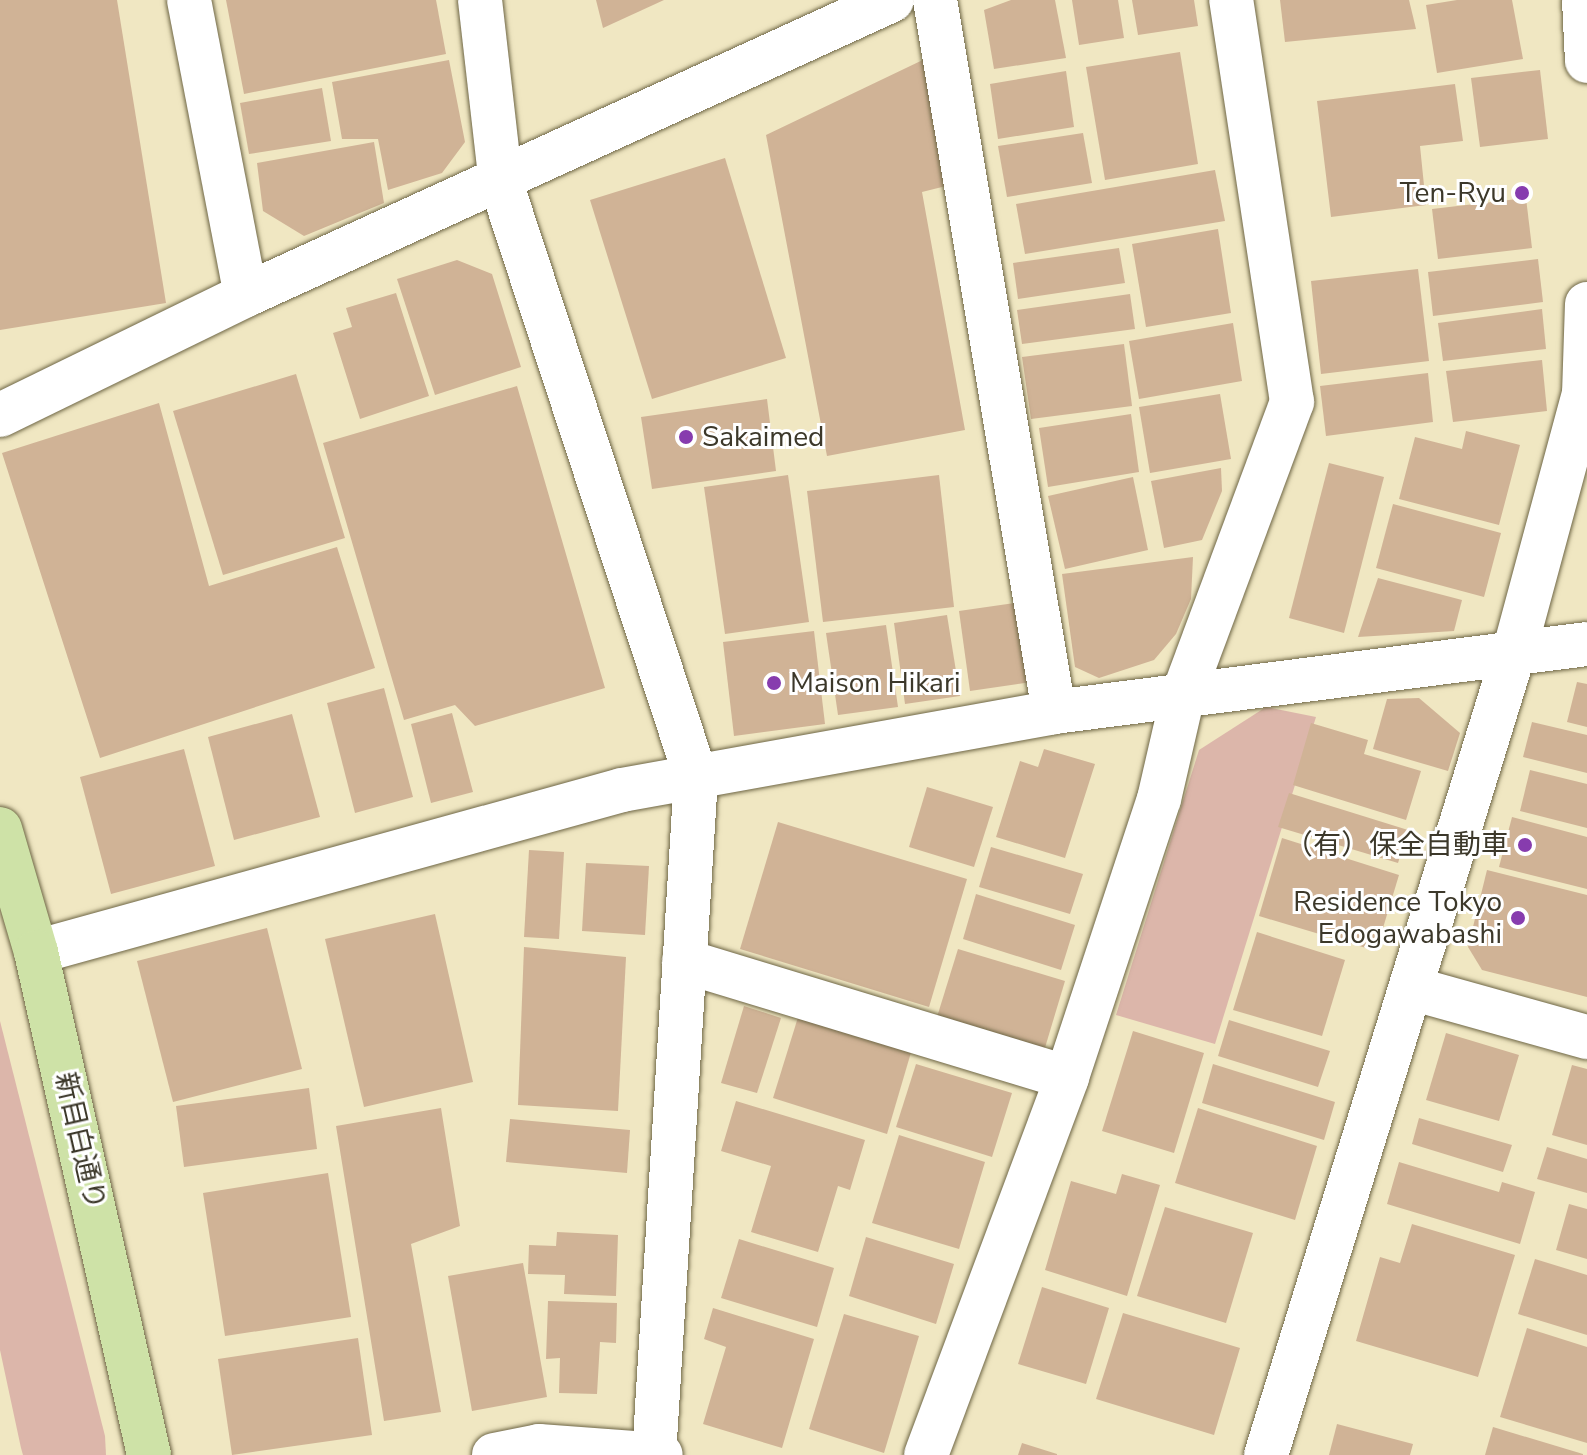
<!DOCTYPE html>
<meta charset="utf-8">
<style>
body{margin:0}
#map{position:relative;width:1587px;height:1455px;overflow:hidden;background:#f0e7c2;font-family:"Nunito Sans","Noto Sans JP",sans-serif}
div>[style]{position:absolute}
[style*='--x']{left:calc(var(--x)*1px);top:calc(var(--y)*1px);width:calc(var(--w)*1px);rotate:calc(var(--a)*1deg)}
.green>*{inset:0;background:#dcb6aa}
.building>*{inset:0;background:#d0b396}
.roads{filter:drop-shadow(0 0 2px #6e6645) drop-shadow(0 0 2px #6e6645)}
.minor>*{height:44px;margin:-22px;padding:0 22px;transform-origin:22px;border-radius:22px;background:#fff}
.major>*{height:44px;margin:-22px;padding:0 22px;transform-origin:22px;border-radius:22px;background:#cee2a7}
.dots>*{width:22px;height:22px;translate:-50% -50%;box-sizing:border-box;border:4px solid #fff;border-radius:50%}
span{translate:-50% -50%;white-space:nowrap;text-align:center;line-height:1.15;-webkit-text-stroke:6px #fff;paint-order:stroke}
.poi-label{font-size:28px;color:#3c382a}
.right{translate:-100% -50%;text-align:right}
.left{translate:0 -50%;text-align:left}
.street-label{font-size:28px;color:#3c382a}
</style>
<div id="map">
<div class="green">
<div style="clip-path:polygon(1266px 707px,1316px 717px,1215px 1044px,1116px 1015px,1199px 750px)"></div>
<div style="clip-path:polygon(0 1021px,105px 1436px,106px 1455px,23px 1455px,21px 1448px,0 1350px)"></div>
</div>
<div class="building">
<div style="clip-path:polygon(0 0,117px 0,166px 303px,0 330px)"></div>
<div style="clip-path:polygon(226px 0,436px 0,446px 54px,244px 94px)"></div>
<div style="clip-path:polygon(596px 0,664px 0,603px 28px)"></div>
<div style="clip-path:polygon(1011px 0,1055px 0,1066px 58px,994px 69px,984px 10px)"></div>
<div style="clip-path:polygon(1072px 0,1118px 0,1124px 38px,1079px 45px)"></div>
<div style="clip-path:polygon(1132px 0,1194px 0,1198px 26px,1138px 35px)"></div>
<div style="clip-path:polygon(1280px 0,1409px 0,1416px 29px,1285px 42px)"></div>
<div style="clip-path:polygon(1457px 0,1512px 0,1523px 59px,1437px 73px,1426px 5px)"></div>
<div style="clip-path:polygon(1180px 52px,1198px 164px,1105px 180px,1086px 67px)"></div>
<div style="clip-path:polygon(929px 57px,950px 185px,922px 192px,965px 430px,827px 456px,766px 135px)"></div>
<div style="clip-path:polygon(449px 60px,465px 142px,442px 173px,388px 190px,378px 139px,342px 139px,332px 82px)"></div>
<div style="clip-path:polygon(1540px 70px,1548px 139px,1480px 147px,1471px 78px)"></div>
<div style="clip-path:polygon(1066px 71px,1074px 127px,998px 139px,990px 84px)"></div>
<div style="clip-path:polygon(1455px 84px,1463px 141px,1420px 146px,1426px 205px,1331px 217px,1317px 101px)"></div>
<div style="clip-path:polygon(322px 88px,331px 141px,249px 154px,240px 103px)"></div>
<div style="clip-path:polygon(1083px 133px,1092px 183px,1007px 197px,998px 146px)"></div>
<div style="clip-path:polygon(374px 142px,384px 203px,304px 236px,263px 211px,257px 163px)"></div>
<div style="clip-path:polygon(725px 158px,786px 358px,652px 399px,590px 200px)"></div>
<div style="clip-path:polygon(1215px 170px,1225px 221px,1025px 254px,1016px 204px)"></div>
<div style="clip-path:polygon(1526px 198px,1532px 248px,1438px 259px,1432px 209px)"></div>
<div style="clip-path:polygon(1218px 229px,1231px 313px,1146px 327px,1132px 244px)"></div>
<div style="clip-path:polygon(1119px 248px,1125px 283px,1018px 299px,1013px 263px)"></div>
<div style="clip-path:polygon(1538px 259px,1543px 302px,1433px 316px,1428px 272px)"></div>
<div style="clip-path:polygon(457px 260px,492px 274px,521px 367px,435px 395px,397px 279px)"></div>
<div style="clip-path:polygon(1418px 269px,1429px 361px,1321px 374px,1311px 281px)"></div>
<div style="clip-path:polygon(396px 293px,429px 396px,360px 419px,333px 333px,352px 327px,346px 308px)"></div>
<div style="clip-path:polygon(1130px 294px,1135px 329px,1022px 344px,1017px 310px)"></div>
<div style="clip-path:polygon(1542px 309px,1546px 349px,1443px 361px,1438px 323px)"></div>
<div style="clip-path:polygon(1233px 323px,1242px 381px,1139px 399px,1129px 341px)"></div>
<div style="clip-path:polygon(1124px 344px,1132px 406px,1031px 419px,1022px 357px)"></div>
<div style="clip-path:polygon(1542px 360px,1547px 411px,1453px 422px,1446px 371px)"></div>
<div style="clip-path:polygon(1428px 373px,1433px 422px,1326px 436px,1320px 386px)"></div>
<div style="clip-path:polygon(296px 374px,345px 538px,223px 575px,173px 411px)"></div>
<div style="clip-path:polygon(517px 386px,605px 688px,475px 726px,455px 705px,404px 720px,323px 443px)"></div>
<div style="clip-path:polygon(1220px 394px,1231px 459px,1150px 473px,1139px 407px)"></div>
<div style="clip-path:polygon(767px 399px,776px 471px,652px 489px,641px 417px)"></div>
<div style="clip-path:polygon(159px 403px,209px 586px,337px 547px,375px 668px,100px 758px,2px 453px)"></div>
<div style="clip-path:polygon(1131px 414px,1139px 472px,1048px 487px,1039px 428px)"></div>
<div style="clip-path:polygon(1466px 431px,1520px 445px,1499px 525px,1399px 499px,1415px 437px,1462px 449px)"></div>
<div style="clip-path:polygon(1329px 463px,1384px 477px,1344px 633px,1289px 618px)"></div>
<div style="clip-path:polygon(1221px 468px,1222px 491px,1202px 540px,1164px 548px,1151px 481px)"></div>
<div style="clip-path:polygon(788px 475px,809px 622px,725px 634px,704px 487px)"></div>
<div style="clip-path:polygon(939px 475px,954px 607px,823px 622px,807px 491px)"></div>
<div style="clip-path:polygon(1133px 477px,1148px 550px,1065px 569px,1048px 496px)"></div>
<div style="clip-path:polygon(1393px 504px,1501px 533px,1484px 597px,1376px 568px)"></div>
<div style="clip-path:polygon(1193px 557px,1191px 599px,1176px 634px,1154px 660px,1099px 678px,1075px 667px,1062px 574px)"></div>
<div style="clip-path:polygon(1378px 578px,1462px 600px,1454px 631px,1358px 637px)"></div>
<div style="clip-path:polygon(1021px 602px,1032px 682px,970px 691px,959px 611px)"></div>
<div style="clip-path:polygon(947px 615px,960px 696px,905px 704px,894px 623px)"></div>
<div style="clip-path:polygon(886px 625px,898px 707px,838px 715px,826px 633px)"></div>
<div style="clip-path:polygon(814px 631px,825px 724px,734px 736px,723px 642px)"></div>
<div style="clip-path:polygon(1577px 682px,1587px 684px,1587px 727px,1567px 722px)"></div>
<div style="clip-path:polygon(384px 688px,413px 797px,355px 813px,327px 703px)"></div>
<div style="clip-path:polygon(1419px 698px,1460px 733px,1448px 771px,1373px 749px,1387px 699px)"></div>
<div style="clip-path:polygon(452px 713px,473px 792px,431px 803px,411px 724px)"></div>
<div style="clip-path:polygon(292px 714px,320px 817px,234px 840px,208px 737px)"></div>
<div style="clip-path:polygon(1532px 722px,1587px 735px,1587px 773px,1523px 757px)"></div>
<div style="clip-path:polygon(1311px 723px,1368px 740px,1364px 754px,1421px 771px,1406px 820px,1293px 785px)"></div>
<div style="clip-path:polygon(184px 749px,215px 866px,111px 894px,80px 777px)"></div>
<div style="clip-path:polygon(1044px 749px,1095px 764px,1065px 858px,996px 837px,1020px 761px,1038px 767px)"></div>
<div style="clip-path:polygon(1530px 770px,1587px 784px,1587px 828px,1520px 811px)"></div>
<div style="clip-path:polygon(927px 787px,993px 807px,974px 867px,909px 847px)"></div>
<div style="clip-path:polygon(1289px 793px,1408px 830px,1398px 863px,1278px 827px)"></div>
<div style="clip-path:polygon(1512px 817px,1587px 837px,1587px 889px,1499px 867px)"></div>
<div style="clip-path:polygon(778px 822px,967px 879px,929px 1007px,740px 949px)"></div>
<div style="clip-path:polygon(1282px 838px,1399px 875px,1376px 951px,1259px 916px)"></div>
<div style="clip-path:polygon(991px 847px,1083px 874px,1070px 914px,979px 887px)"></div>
<div style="clip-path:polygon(529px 850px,564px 852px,559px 939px,524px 937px)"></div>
<div style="clip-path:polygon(586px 863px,649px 866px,645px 935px,582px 931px)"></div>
<div style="clip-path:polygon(1487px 870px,1587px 895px,1587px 997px,1482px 970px,1468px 947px)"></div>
<div style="clip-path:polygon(976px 894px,1075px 925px,1061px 970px,963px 939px)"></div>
<div style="clip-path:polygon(435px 914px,473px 1082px,364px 1107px,325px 939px)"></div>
<div style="clip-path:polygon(267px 928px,302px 1069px,173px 1102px,137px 961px)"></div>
<div style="clip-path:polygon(1257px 932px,1345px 960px,1322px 1036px,1233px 1010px)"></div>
<div style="clip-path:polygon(524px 947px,626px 957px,618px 1111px,518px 1105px)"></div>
<div style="clip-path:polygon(958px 949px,1065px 981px,1044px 1051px,937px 1017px)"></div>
<div style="clip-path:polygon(744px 1006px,781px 1018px,757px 1093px,721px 1083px)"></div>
<div style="clip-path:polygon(799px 1014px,912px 1049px,887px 1134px,773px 1098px)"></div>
<div style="clip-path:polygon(1229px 1020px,1330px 1051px,1318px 1087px,1218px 1056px)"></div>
<div style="clip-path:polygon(1133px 1031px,1204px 1053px,1174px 1153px,1102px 1131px)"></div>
<div style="clip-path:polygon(1446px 1033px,1519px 1055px,1499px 1121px,1426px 1100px)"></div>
<div style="clip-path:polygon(916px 1064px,1012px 1093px,992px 1157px,896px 1127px)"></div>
<div style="clip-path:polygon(1213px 1064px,1335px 1102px,1324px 1140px,1202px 1103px)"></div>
<div style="clip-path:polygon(1572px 1065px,1587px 1069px,1587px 1145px,1552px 1135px)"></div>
<div style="clip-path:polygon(309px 1088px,317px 1149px,184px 1167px,176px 1106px)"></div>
<div style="clip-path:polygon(736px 1101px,865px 1140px,850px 1190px,838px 1186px,818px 1252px,751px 1232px,771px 1166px,721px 1151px)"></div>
<div style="clip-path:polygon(441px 1108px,460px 1226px,411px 1244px,441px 1412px,384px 1421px,336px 1126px)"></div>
<div style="clip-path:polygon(1198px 1108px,1317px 1146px,1295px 1220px,1175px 1183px)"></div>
<div style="clip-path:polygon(1419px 1118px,1512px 1145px,1503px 1172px,1412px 1144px)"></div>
<div style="clip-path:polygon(510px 1119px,630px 1130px,627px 1173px,506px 1162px)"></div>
<div style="clip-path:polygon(899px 1135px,985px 1162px,959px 1249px,872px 1223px)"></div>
<div style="clip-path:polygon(1547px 1147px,1587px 1159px,1587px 1193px,1537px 1179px)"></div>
<div style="clip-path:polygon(1399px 1162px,1499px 1192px,1502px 1182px,1535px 1192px,1520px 1244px,1387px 1204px)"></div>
<div style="clip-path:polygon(328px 1173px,351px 1317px,225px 1336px,203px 1193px)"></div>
<div style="clip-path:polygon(1122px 1174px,1160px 1185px,1127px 1296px,1045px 1270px,1071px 1181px,1116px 1194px)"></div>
<div style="clip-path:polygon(1569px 1204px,1587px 1209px,1587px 1259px,1556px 1250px)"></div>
<div style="clip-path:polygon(1165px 1207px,1253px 1233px,1226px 1323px,1137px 1296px)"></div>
<div style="clip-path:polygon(1412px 1224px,1515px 1255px,1478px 1377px,1356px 1341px,1380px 1257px,1400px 1263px)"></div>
<div style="clip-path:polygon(557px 1232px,618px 1235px,616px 1296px,564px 1294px,565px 1275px,528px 1274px,529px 1245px,556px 1246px)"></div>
<div style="clip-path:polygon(866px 1237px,954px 1264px,936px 1324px,849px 1296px)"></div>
<div style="clip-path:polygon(739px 1239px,834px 1268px,817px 1327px,721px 1298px)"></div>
<div style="clip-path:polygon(1535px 1259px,1587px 1275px,1587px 1335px,1518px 1314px)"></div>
<div style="clip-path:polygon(523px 1263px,547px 1397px,472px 1411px,448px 1276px)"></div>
<div style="clip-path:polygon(1042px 1287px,1109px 1308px,1086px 1384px,1018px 1364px)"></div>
<div style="clip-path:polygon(548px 1301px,617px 1303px,616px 1343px,600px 1342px,597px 1394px,559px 1393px,560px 1358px,546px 1359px)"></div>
<div style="clip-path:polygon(713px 1308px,814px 1339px,782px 1448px,703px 1424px,726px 1347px,704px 1339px)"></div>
<div style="clip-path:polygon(1123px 1313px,1240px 1348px,1214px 1435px,1096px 1399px)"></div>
<div style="clip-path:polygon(844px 1314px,919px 1336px,884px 1453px,809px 1429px)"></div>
<div style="clip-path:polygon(1527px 1328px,1587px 1347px,1587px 1443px,1500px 1417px)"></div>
<div style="clip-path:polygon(358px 1338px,372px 1435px,232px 1455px,218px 1359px)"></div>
<div style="clip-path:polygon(1337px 1424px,1413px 1444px,1410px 1455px,1329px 1455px)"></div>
<div style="clip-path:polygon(1493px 1427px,1583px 1454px,1583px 1455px,1485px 1455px)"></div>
<div style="clip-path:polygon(1022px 1443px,1057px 1454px,1057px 1455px,1018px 1455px)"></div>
</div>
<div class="roads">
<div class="minor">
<div style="--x:189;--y:0;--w:300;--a:79.1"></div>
<div style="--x:480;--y:0;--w:184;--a:83.5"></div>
<div style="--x:501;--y:183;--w:625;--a:71.83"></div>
<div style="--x:696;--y:777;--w:679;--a:93.54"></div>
<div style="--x:935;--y:0;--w:722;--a:80.51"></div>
<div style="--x:1584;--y:0;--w:61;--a:87.2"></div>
<div style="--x:0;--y:415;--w:274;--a:-26"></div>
<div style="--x:246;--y:295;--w:710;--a:-24.54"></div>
<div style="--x:36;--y:952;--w:608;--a:-15.45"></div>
<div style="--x:622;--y:790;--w:439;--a:-10.2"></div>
<div style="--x:1054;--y:712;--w:537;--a:-7.27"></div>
<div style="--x:684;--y:961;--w:400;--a:16.9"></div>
<div style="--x:1411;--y:988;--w:183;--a:15.6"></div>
<div style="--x:494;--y:1455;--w:46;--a:-11.3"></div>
<div style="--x:539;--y:1446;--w:122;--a:4.2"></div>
<div style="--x:926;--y:1455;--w:403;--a:-69.5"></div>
<div style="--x:1067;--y:1077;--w:293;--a:-71.7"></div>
<div style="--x:1159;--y:799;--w:107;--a:-77"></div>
<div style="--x:1183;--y:695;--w:313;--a:-69.6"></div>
<div style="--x:1292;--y:402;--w:407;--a:-98.6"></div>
<div style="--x:1266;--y:1455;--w:844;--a:-72.83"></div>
<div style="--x:1515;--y:649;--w:264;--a:-74.9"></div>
<div style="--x:1584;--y:394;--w:90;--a:-88.1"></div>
</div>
<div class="major">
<div style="--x:0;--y:829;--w:128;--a:73.7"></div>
<div style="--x:36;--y:952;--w:516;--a:77.34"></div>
</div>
</div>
<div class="dots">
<div style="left:1522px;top:193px;background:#873cae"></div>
<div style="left:686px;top:437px;background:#873cae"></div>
<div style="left:774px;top:683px;background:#873cae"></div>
<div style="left:1525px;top:845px;background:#873cae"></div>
<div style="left:1518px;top:918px;background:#873cae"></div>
</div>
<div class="poi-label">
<span class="right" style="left:1506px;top:193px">Ten-Ryu</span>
<span class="left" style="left:702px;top:437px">Sakaimed</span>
<span class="left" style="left:790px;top:683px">Maison Hikari</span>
<span class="right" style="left:1509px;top:845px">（有）保全自動車</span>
<span class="right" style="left:1502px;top:918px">Residence Tokyo<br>Edogawabashi</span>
</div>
<div class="street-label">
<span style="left:80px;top:1141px;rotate:77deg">新目白通り</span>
</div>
</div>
